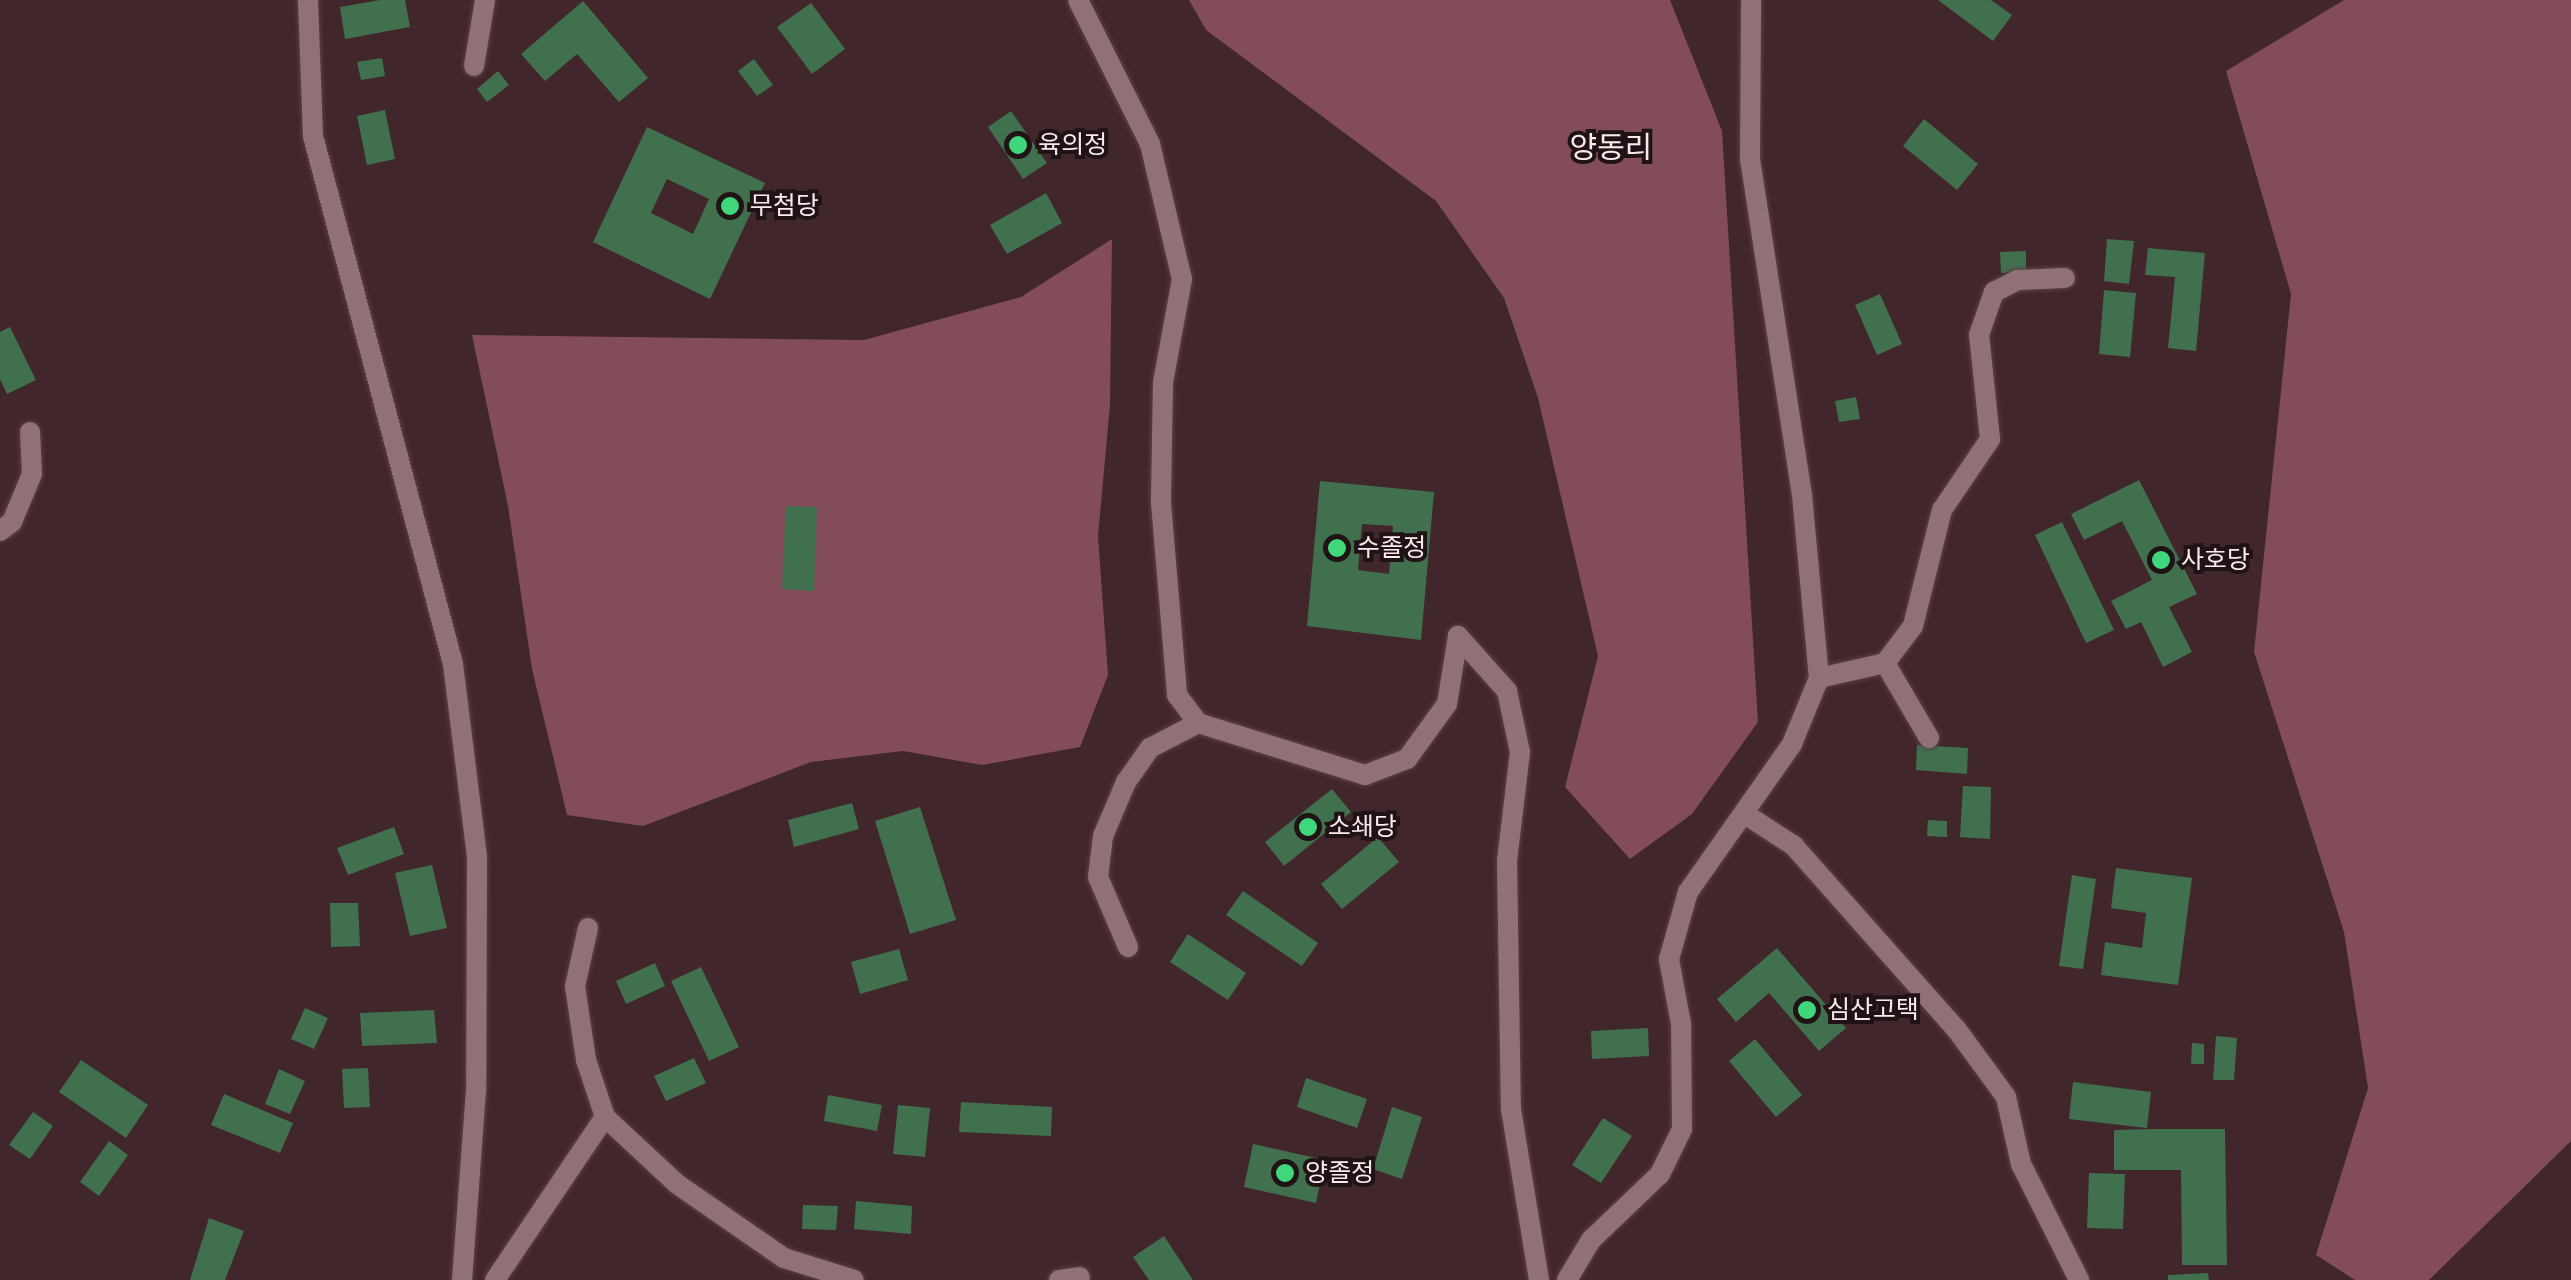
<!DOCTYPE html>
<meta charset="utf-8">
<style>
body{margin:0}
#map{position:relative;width:2571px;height:1280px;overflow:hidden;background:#41262b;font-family:"Work Sans","Noto Sans KR",sans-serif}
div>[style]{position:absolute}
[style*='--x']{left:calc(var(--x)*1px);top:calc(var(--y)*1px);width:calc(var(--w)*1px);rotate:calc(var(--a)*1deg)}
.forest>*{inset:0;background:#824c58}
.building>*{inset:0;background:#41704f}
.roads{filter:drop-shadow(0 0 2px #5a4248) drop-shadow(0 0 2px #5a4248)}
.service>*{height:20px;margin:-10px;padding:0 10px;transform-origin:10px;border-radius:10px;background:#927176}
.dots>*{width:28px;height:28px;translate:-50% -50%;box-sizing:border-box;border:5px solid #201315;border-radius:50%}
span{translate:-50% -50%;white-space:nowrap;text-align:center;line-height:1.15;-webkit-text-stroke:8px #201315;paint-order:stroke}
.poi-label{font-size:25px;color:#fbe8eb}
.left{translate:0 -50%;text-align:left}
.quarter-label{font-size:30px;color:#fbe8eb}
</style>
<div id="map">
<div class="forest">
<div style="clip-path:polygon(1189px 0,1670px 0,1722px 131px,1758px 722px,1692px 814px,1630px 859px,1565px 787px,1598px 656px,1538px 398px,1504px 298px,1436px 201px,1206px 30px)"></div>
<div style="clip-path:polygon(2344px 0,2571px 0,2571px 1141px,2429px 1280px,2355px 1280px,2316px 1255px,2368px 1088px,2344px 932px,2254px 652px,2291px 294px,2226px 71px)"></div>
<div style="clip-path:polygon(1112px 239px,1110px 405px,1098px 536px,1108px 675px,1080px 747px,982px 765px,903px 751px,811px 762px,643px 826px,567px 815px,532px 669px,508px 506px,472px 335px,864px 340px,1021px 297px)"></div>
</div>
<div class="building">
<div style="clip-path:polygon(380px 0,405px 0,410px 27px,345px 39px,340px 7px)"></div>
<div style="clip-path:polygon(1938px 0,1991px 0,2012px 15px,1993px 41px)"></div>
<div style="clip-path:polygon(583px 1px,648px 78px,619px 102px,577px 54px,545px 81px,521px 54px)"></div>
<div style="clip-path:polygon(811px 3px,845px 49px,812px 74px,777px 27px)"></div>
<div style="clip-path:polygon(382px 58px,385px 76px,361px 80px,357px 62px)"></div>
<div style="clip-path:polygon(754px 59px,773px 85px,757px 96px,738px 71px)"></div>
<div style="clip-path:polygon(498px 71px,509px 85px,487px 102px,477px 89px)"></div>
<div style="clip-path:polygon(385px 110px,395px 159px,367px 165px,357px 116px)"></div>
<div style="clip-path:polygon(1011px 111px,1047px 163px,1023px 179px,988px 127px)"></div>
<div style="clip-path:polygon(1924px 119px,1978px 164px,1957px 190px,1903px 146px)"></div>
<div style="clip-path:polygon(evenodd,647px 127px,765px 183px,710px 299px,593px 242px,647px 127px,667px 179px,709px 199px,693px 234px,651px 213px,667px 179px)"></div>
<div style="clip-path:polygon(1046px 193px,1062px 223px,1007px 254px,990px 225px)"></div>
<div style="clip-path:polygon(2107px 239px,2134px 241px,2129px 284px,2104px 281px)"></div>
<div style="clip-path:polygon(2148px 248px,2205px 253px,2196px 351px,2168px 348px,2175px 277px,2145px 275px)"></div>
<div style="clip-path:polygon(2026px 251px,2026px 271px,2001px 273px,2000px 252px)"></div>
<div style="clip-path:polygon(2104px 290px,2136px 293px,2130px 357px,2099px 354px)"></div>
<div style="clip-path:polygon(1880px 294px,1902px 344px,1877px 355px,1855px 305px)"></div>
<div style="clip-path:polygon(10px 327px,36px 380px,7px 394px,0 379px,0 332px)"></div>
<div style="clip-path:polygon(1856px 397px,1860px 419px,1839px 422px,1835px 401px)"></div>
<div style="clip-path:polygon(2139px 480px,2197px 594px,2169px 607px,2192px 652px,2163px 667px,2141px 622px,2126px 629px,2111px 601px,2152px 580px,2122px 521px,2084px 540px,2071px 514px)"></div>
<div style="clip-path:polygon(evenodd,1320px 481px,1434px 492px,1421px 640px,1307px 626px,1320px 481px,1362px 524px,1393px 526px,1389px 574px,1358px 570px,1362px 524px)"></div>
<div style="clip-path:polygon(786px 506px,817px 507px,814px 591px,782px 589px)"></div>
<div style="clip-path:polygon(2062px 522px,2114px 630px,2086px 643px,2035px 535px)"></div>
<div style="clip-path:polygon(1917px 745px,1968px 748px,1967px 774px,1916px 770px)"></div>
<div style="clip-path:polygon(1963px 786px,1991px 787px,1990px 839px,1960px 837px)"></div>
<div style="clip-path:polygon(1332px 789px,1351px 812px,1284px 866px,1265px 842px)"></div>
<div style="clip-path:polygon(852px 803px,859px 829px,794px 847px,788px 820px)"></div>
<div style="clip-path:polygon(920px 807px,956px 920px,910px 934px,875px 821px)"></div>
<div style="clip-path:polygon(1928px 820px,1947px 821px,1947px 837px,1927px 836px)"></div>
<div style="clip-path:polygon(394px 827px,404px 854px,348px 875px,337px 848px)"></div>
<div style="clip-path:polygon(1378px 837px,1399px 862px,1342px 909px,1321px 884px)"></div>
<div style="clip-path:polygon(432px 865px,447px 928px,410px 936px,395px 873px)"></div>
<div style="clip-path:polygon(2116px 868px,2192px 878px,2178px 985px,2101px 975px,2105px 942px,2142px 948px,2146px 913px,2111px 908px)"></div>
<div style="clip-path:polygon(2072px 875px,2096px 879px,2083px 969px,2059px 966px)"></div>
<div style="clip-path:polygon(1243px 891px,1318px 943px,1302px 966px,1226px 915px)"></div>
<div style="clip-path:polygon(330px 903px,358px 903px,360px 946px,331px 947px)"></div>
<div style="clip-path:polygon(1188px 934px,1246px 973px,1228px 1000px,1170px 962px)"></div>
<div style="clip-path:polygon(1777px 948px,1846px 1028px,1819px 1051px,1769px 993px,1736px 1022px,1717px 999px)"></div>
<div style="clip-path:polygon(899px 949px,908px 980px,860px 994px,851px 962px)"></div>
<div style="clip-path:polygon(655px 963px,665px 986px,626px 1004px,616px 981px)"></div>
<div style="clip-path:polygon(701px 967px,739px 1047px,709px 1061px,671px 981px)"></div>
<div style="clip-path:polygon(305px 1008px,328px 1018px,314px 1049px,291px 1039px)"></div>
<div style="clip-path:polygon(434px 1010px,437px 1043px,362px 1046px,360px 1013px)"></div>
<div style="clip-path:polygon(1648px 1028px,1649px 1056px,1592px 1059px,1591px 1031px)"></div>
<div style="clip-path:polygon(2216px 1036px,2237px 1038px,2234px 1080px,2213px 1080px)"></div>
<div style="clip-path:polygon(1755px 1039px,1802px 1095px,1776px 1117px,1729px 1061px)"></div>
<div style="clip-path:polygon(2192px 1043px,2204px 1044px,2204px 1064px,2191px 1064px)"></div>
<div style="clip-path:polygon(694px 1058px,706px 1083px,666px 1101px,654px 1076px)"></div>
<div style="clip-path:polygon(81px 1060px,148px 1105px,126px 1138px,59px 1092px)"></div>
<div style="clip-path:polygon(368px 1068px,370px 1107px,344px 1108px,342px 1069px)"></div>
<div style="clip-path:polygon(279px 1069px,305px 1081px,290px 1114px,265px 1104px)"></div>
<div style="clip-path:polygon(1306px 1078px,1367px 1099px,1357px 1128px,1297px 1107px)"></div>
<div style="clip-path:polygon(2073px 1082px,2151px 1092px,2147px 1128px,2069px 1119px)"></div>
<div style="clip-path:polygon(224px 1094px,293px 1123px,280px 1153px,211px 1125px)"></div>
<div style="clip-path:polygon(828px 1095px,882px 1105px,877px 1131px,824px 1121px)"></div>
<div style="clip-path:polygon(961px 1102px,1052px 1107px,1051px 1136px,959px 1132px)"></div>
<div style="clip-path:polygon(898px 1105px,930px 1108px,925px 1157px,893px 1154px)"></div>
<div style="clip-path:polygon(1392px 1107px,1422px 1117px,1402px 1179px,1373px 1169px)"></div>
<div style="clip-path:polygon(33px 1112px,53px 1126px,30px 1159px,9px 1145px)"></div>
<div style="clip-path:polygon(1603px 1118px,1632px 1136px,1601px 1183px,1572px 1165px)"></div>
<div style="clip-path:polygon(2155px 1129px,2225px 1129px,2227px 1265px,2182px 1265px,2181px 1170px,2114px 1170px,2114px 1130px)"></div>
<div style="clip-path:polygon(109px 1141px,128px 1155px,99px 1196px,80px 1182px)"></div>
<div style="clip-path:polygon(1253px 1144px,1325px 1160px,1316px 1203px,1244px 1187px)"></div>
<div style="clip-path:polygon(2089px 1173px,2125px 1174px,2123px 1229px,2087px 1228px)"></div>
<div style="clip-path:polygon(856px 1201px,912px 1206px,911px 1234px,854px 1229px)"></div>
<div style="clip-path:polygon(803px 1205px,838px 1206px,836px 1230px,802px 1229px)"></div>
<div style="clip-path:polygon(209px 1218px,244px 1231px,225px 1280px,190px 1280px)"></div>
<div style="clip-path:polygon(1164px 1236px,1193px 1280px,1149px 1280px,1133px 1257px)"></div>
<div style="clip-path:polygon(2208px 1273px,2209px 1280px,2168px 1280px,2168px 1275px)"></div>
</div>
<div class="roads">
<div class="service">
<div style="--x:308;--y:0;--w:136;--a:87.9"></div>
<div style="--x:313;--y:136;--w:546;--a:75.15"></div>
<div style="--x:453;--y:664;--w:194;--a:82.9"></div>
<div style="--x:477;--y:857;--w:233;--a:90.2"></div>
<div style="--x:476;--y:1090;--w:191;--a:94.2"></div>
<div style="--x:1078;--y:0;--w:161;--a:63.4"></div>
<div style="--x:1150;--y:144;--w:139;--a:76.7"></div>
<div style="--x:1182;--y:279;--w:106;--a:100.4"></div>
<div style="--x:1163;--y:383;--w:120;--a:91"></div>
<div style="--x:1161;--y:503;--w:193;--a:85.2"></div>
<div style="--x:1177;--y:695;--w:35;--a:53"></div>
<div style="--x:1198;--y:723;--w:175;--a:17.3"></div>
<div style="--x:1365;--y:775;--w:45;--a:-20.9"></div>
<div style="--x:1407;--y:759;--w:68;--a:-54"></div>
<div style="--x:1447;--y:704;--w:69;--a:-80.8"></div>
<div style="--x:474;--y:66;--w:67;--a:-80.5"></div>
<div style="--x:0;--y:531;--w:15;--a:-37"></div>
<div style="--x:12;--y:522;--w:52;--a:-67.4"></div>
<div style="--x:32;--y:474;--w:42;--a:-92.7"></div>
<div style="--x:1458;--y:636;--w:74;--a:48.3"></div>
<div style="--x:1507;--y:691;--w:62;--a:78"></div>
<div style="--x:1520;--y:752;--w:110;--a:96.8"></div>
<div style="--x:1507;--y:861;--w:248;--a:89.1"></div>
<div style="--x:1511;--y:1109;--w:173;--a:80.7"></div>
<div style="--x:1885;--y:663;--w:87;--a:59.6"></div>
<div style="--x:1819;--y:678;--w:68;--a:-12.8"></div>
<div style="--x:1885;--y:663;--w:46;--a:-52.9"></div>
<div style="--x:1913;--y:626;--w:120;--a:-76"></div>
<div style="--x:1942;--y:510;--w:86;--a:-55.9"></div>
<div style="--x:1990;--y:439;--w:105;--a:-96"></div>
<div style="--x:1979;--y:335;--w:46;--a:-70.8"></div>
<div style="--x:1994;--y:292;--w:27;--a:-27"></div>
<div style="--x:2018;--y:280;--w:47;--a:-2.4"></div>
<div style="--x:1745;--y:814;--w:59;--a:33.1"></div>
<div style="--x:1794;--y:846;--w:246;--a:48.5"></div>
<div style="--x:1957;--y:1030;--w:83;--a:53.8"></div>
<div style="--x:2006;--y:1097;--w:69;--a:77.4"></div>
<div style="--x:2021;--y:1164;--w:130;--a:63.4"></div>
<div style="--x:588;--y:928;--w:59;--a:102.6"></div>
<div style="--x:575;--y:986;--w:75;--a:81.5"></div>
<div style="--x:586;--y:1060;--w:60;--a:71.6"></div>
<div style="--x:605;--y:1117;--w:98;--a:42.9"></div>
<div style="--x:677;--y:1184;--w:130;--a:34.7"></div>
<div style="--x:784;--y:1258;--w:73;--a:17.4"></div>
<div style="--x:1128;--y:947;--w:76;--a:-113.2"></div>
<div style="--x:1098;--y:877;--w:41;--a:-83"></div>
<div style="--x:1103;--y:836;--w:59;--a:-66.9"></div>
<div style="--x:1126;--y:782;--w:42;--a:-54.8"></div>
<div style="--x:1150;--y:748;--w:54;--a:-27.5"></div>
<div style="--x:495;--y:1280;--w:197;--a:-56"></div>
<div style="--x:1059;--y:1280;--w:21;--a:-8"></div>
<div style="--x:1567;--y:1280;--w:47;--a:-59"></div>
<div style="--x:1591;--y:1240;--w:95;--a:-43.7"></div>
<div style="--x:1660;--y:1174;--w:50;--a:-63.9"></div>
<div style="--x:1682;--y:1129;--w:105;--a:-90.5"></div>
<div style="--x:1681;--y:1024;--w:66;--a:-100.5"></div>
<div style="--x:1669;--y:959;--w:70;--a:-74.2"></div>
<div style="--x:1688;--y:892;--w:181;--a:-54.9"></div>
<div style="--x:1792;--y:744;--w:71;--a:-67.8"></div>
<div style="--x:1819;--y:678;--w:184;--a:-95.3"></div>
<div style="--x:1802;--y:495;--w:341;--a:-98.8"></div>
<div style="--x:1750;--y:158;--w:158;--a:-89.6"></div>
</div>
</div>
<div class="dots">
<div style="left:1018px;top:145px;background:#40d77c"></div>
<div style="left:730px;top:206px;background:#40d77c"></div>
<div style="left:1337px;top:548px;background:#40d77c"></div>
<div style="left:2161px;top:560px;background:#40d77c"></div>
<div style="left:1308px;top:827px;background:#40d77c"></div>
<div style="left:1807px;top:1010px;background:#40d77c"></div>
<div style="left:1285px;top:1173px;background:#40d77c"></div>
</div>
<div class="poi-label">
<span class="left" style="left:1038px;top:145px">육의정</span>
<span class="left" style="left:750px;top:206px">무첨당</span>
<span class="left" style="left:1357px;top:548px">수졸정</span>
<span class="left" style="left:2181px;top:560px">사호당</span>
<span class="left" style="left:1328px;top:827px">소쇄당</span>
<span class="left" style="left:1827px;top:1010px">심산고택</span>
<span class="left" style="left:1305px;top:1173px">양졸정</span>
</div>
<div class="quarter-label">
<span style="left:1611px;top:148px">양동리</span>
</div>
</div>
